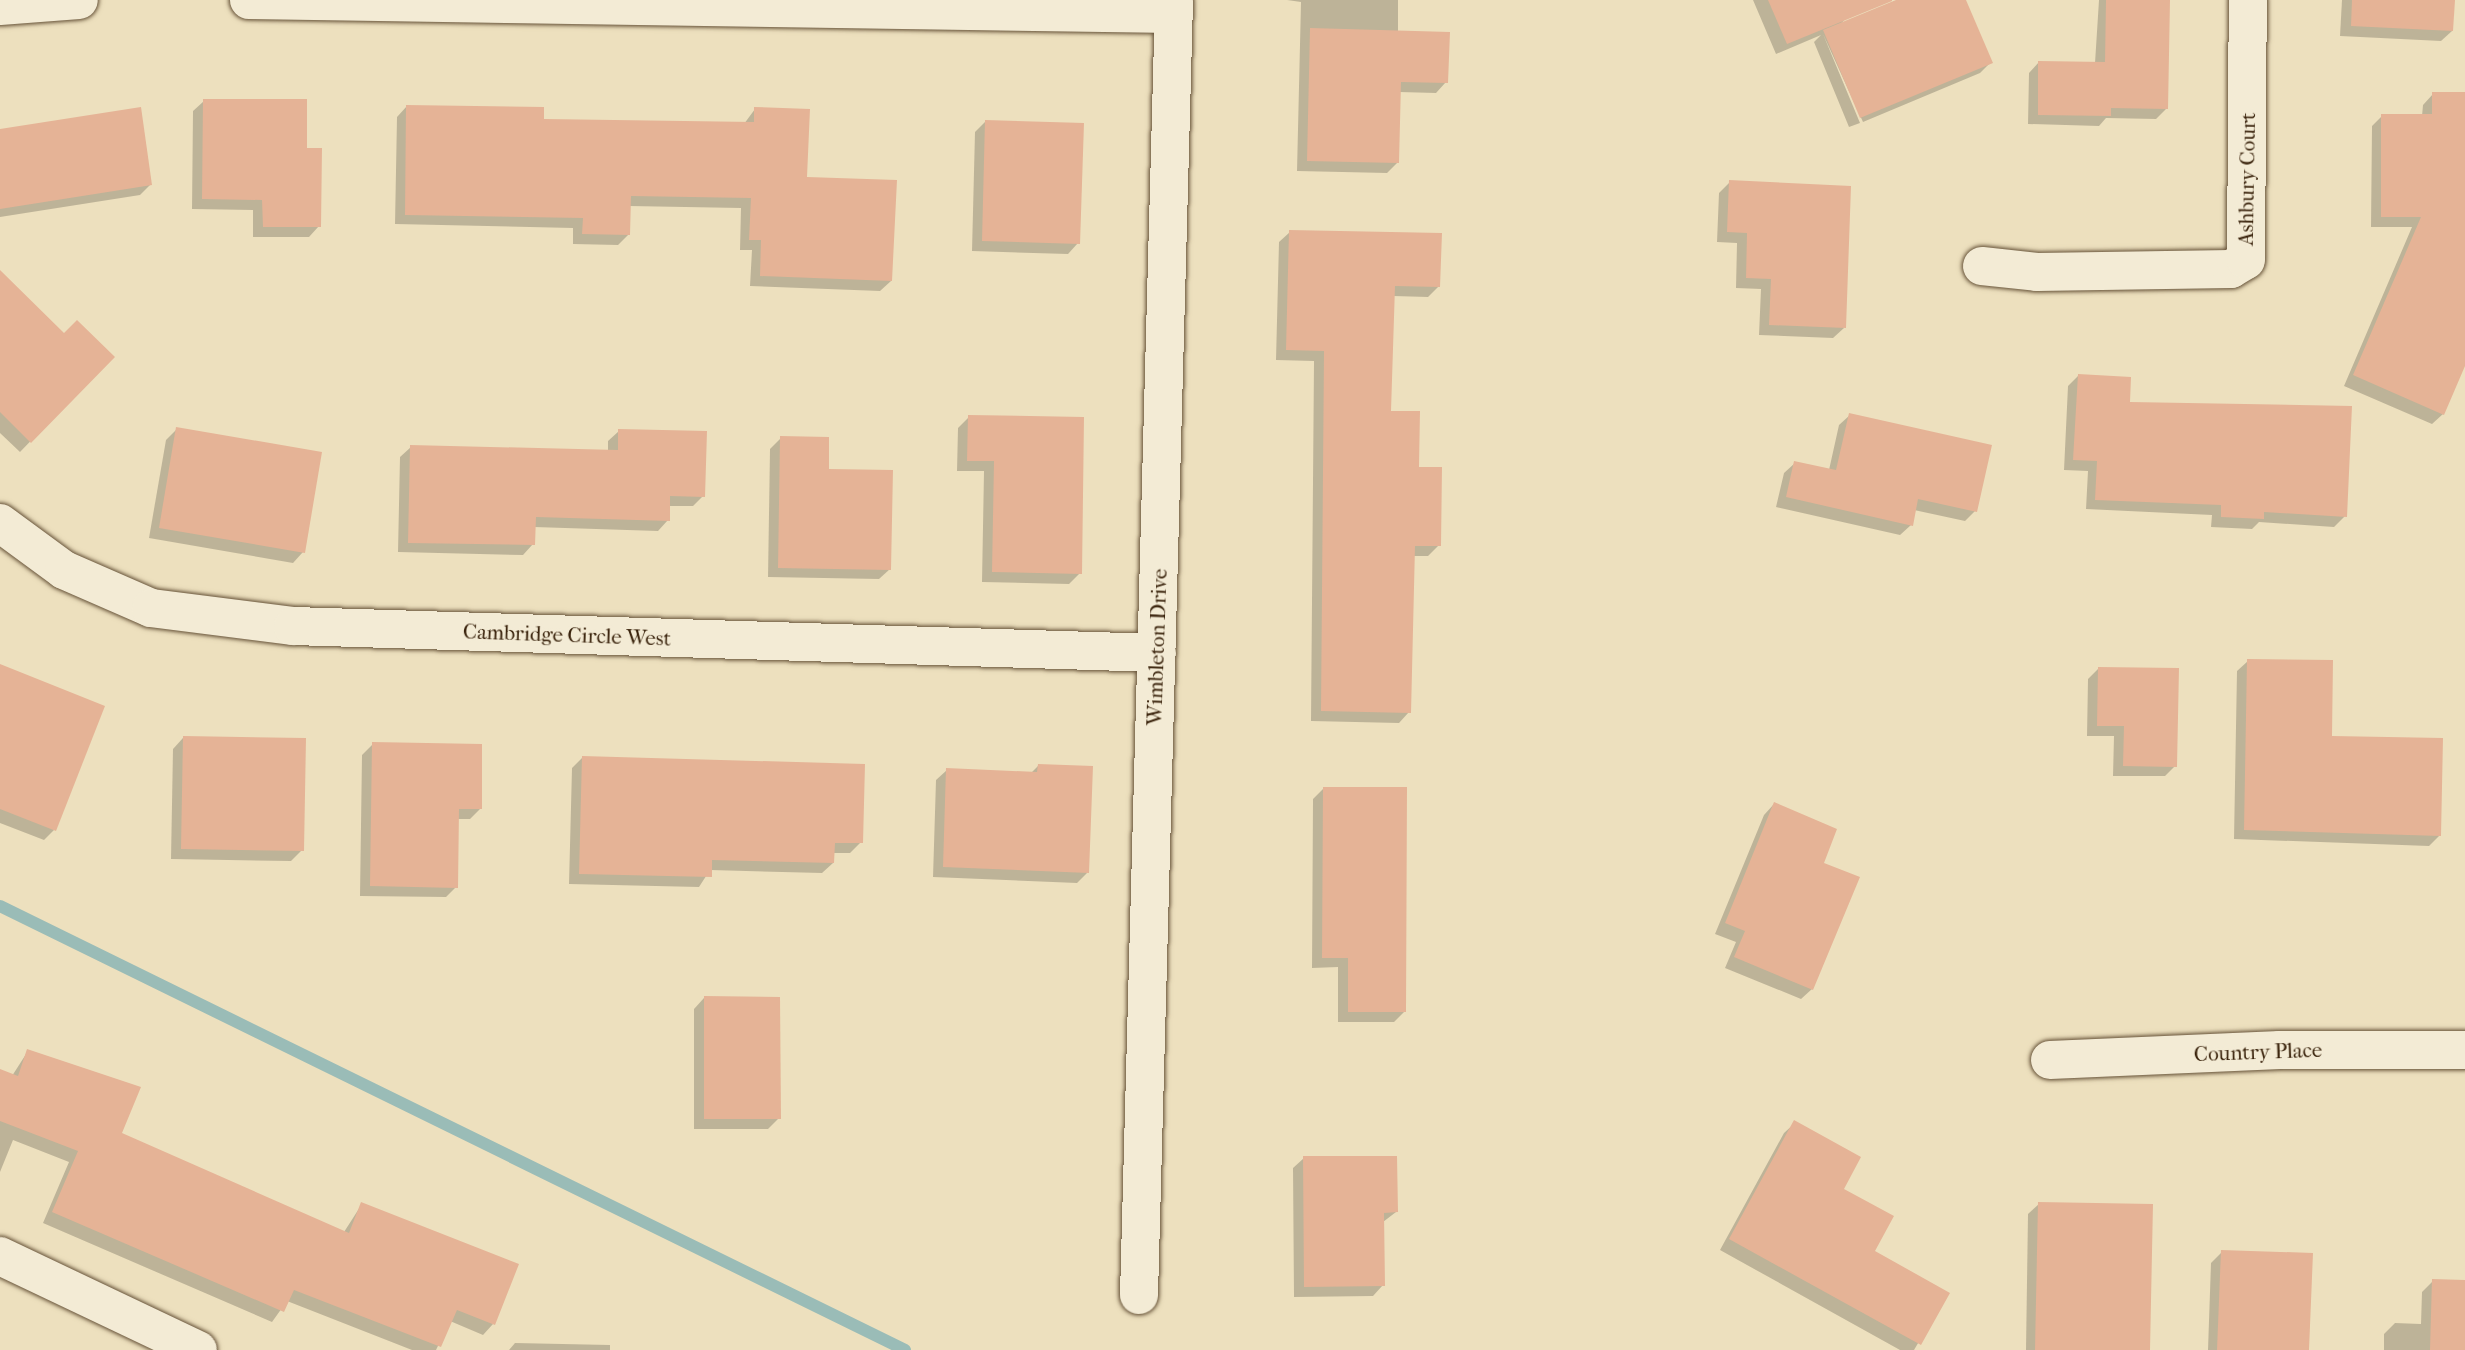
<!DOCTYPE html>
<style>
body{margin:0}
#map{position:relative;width:2465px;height:1350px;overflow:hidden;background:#ede0be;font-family:"IM FELL French Canon",serif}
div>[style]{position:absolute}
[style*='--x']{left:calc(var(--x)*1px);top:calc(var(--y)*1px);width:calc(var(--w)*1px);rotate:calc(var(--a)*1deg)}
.shadow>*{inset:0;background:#0003}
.stream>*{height:12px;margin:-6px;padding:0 6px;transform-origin:6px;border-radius:6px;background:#9abcb7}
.building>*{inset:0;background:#e5b396}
.roads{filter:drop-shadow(0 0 2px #665238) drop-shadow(0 0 2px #665238)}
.street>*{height:38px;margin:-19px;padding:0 19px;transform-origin:19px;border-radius:19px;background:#f3ebd5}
span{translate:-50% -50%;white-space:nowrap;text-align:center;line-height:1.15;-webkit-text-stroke:5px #f3ebd5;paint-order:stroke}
.street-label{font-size:21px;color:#39220b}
</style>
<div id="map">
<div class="shadow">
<div style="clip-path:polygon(1398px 0,1398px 32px,1446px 82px,1436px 93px,1399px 92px,1398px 162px,1387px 173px,1297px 171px,1301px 2px,1287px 0)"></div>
<div style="clip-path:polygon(1753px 0,1839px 0,1846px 18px,1839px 26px,1901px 0,1965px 0,1990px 63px,1980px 73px,1863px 122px,1823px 34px,1860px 123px,1849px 127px,1814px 42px,1821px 35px,1776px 54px)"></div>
<div style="clip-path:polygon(2099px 0,2168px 0,2166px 109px,2156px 119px,2106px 118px,2099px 126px,2028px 124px,2029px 73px,2039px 62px,2095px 63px)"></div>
<div style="clip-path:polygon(2342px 0,2453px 0,2452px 31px,2441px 41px,2340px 36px)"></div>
<div style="clip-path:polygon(2433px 94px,2465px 94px,2465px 361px,2443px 414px,2432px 424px,2344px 386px,2412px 227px,2371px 227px,2372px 126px,2382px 116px,2422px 116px,2423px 105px)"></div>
<div style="clip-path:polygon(204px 101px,305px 149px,319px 226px,309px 237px,253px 237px,253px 210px,192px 209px,193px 111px)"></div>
<div style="clip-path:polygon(407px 106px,542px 120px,744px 124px,755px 109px,805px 178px,891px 281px,880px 291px,750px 286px,752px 250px,740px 250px,741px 208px,629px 206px,629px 234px,618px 245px,573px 244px,573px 228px,395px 224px,397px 117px)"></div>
<div style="clip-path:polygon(986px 121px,1078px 243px,1068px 254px,972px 251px,975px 132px)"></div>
<div style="clip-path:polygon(0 130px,150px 185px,140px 195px,0 217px)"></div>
<div style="clip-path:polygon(1730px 182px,1844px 328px,1833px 338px,1759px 335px,1761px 289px,1736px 288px,1737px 243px,1717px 242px,1719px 193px)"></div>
<div style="clip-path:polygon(1290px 232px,1439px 286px,1428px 297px,1393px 296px,1389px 413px,1418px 469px,1439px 545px,1428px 556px,1413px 556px,1409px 712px,1399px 723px,1311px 721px,1314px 361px,1276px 360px,1279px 242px)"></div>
<div style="clip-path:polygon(0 288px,64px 335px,112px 357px,20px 452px,0 433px)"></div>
<div style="clip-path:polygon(2078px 376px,2128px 404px,2345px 516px,2334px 527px,2259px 522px,2252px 529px,2211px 527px,2212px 515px,2086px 509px,2088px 471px,2064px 470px,2068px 386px)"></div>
<div style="clip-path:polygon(1850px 415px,1975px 511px,1965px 521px,1914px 510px,1911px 525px,1900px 535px,1776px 507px,1784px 473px,1795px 463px,1829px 470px,1839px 425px)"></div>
<div style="clip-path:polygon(969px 417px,1080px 573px,1069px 584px,982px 582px,984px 471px,957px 471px,958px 428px)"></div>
<div style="clip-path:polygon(177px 429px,303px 552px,293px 563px,149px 538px,166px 440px)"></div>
<div style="clip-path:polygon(619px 431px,703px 496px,693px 506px,668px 506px,668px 520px,658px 531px,534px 527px,533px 544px,523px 555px,398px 552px,400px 457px,411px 447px,608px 452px,608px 441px)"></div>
<div style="clip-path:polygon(781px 438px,827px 471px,890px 569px,879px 579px,768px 577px,770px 449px)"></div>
<div style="clip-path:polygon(2248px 661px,2330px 738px,2440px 835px,2429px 846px,2234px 839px,2237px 671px)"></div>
<div style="clip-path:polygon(0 666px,54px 830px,44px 840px,0 823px)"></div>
<div style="clip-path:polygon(2098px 669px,2175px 766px,2165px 776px,2113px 776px,2114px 736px,2087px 736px,2088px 679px)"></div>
<div style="clip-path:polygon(183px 738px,302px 850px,291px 861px,171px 859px,173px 749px)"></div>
<div style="clip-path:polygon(373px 744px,480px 809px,470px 819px,457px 819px,456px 887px,446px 897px,360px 896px,362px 755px)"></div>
<div style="clip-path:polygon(583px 757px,861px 842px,850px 853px,833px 853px,833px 863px,822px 873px,710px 870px,699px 887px,569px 884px,572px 768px)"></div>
<div style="clip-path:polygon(1038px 766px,1087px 873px,1077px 883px,933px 877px,936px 780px,947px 770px,1031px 773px)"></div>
<div style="clip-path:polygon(1323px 789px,1405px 1011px,1394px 1022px,1338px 1022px,1338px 967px,1312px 968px,1313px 799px)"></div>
<div style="clip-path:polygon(1774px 804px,1821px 864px,1812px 989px,1801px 999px,1725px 968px,1736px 942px,1715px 934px,1764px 815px)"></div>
<div style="clip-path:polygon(704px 998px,779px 1118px,768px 1129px,694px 1129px,694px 1009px)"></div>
<div style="clip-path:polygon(28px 1051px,139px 1088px,119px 1134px,344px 1232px,362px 1204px,493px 1324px,483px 1335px,450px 1321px,436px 1350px,412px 1350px,287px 1301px,272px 1322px,43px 1223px,69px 1162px,13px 1140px,0 1172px,0 1071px,12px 1076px)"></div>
<div style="clip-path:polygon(1795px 1123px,1841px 1189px,1872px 1252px,1947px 1294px,1914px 1350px,1900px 1350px,1720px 1250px,1784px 1133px)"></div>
<div style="clip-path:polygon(1304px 1158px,1396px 1212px,1383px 1222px,1383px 1285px,1373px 1296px,1294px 1297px,1293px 1168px)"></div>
<div style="clip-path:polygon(2039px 1204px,2149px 1350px,2026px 1350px,2028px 1214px)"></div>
<div style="clip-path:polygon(2222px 1252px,2307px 1350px,2208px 1350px,2211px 1263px)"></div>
<div style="clip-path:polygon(2433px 1281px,2465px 1282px,2465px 1350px,2384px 1350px,2384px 1334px,2395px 1323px,2421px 1324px,2422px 1292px)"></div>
<div style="clip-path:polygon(515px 1343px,610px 1345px,610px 1350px,509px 1350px)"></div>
</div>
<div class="stream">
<div style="--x:0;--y:906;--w:1008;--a:26.13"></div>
</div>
<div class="building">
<div style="clip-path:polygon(1768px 0,1892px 0,1892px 1px,1787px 44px)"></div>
<div style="clip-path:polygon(1896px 0,1966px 0,1993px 63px,1860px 118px,1823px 30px)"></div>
<div style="clip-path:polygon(2106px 0,2170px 0,2168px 109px,2111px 108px,2111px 116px,2038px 115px,2038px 61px,2105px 62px)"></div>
<div style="clip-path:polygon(2352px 0,2455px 0,2453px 31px,2351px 26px)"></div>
<div style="clip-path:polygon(1310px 28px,1450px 32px,1448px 83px,1401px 82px,1399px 163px,1307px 161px)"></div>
<div style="clip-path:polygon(2432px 92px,2465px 92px,2465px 366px,2444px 415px,2353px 375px,2421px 217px,2381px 217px,2381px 114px,2432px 114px)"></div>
<div style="clip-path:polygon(203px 99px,307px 99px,307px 148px,322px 148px,321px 227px,263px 227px,262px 200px,202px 199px)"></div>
<div style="clip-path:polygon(406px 105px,544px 107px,544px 119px,754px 122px,754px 107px,810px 109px,807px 177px,897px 180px,892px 281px,760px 276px,761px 240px,749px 240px,751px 198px,631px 196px,630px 235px,582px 234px,583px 218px,405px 215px)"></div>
<div style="clip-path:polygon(141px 107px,152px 185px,0 209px,0 129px)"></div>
<div style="clip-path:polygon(985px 120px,1084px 123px,1080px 244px,982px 241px)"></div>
<div style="clip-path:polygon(1729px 180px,1851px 186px,1846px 328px,1769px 325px,1771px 279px,1746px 278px,1747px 233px,1727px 232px)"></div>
<div style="clip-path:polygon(1289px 230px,1442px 233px,1440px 287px,1395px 286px,1391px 411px,1420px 411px,1419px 467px,1442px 467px,1441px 546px,1415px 546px,1411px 713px,1321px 711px,1324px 351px,1286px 350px)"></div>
<div style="clip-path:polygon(0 270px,64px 333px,77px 320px,115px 357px,31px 443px,0 412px)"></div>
<div style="clip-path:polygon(2078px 374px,2131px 377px,2130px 402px,2352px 406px,2347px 517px,2264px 512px,2264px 519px,2221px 517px,2221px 505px,2095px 500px,2097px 461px,2073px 460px)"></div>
<div style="clip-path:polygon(1849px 413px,1992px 445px,1977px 512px,1918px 499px,1913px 526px,1786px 497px,1794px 461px,1836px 470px)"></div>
<div style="clip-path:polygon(968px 415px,1084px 417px,1082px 574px,992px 572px,994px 461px,967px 461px)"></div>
<div style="clip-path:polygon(176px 427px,322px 452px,305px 553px,159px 528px)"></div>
<div style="clip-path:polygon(618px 429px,707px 431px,705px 497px,670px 496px,670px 521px,536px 517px,535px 545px,408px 543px,410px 445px,618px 450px)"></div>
<div style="clip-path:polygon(780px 436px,829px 437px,829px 469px,893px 470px,891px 570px,778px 568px)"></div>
<div style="clip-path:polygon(2247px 659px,2333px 660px,2332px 736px,2443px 738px,2441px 836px,2244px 830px)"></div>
<div style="clip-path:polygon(0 664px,105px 706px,56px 831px,0 809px)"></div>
<div style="clip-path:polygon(2098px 667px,2179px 668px,2177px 767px,2123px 766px,2124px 726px,2097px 726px)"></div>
<div style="clip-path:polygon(183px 736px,306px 738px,304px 851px,181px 849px)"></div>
<div style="clip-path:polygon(372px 742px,482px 744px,482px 809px,459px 809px,458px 888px,370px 886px)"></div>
<div style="clip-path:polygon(582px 756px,865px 764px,863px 843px,835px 843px,834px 863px,712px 860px,712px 877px,579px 874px)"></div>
<div style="clip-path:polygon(1038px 764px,1093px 766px,1089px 873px,943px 867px,946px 768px,1037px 772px)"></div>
<div style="clip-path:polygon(1323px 787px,1407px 787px,1406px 1012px,1348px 1012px,1348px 958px,1322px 958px)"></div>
<div style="clip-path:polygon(1774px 802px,1837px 829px,1824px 863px,1860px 877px,1813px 990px,1734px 957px,1745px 931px,1725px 923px)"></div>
<div style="clip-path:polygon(704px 996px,780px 997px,781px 1119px,704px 1119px)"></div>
<div style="clip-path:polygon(27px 1049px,141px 1087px,122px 1133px,349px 1233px,361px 1202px,519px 1264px,495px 1325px,457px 1310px,441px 1347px,294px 1290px,284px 1312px,52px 1212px,78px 1151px,0 1121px,0 1069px,18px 1076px)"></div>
<div style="clip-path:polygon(1794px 1120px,1861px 1157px,1844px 1189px,1894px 1216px,1875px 1251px,1950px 1293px,1921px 1345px,1729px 1239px)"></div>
<div style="clip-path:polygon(1303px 1156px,1397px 1156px,1398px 1212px,1384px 1213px,1385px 1286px,1304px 1287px)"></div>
<div style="clip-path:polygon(2038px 1202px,2153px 1204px,2150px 1350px,2035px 1350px)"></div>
<div style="clip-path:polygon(2221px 1250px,2313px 1253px,2309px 1350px,2217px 1350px)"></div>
<div style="clip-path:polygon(2432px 1279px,2465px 1280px,2465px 1350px,2430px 1350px)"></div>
</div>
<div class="roads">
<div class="street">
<div style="--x:249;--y:0;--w:925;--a:0.87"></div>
<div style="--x:0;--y:6;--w:79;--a:-4.3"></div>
<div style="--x:1982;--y:266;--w:55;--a:6.2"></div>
<div style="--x:2037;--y:272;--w:194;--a:-0.9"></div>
<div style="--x:2231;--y:269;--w:17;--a:-31"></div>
<div style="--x:2246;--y:260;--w:260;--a:-89.6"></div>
<div style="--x:0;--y:523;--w:79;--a:36.3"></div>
<div style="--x:64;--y:570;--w:95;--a:23.6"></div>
<div style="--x:151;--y:608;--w:143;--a:7.2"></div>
<div style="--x:293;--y:626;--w:864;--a:1.79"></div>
<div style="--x:2050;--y:1060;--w:230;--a:-2.5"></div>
<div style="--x:2280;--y:1050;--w:185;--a:0"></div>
<div style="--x:0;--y:1256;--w:219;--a:25.4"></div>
<div style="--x:1139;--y:1295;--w:1295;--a:-88.45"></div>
</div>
</div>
<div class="street-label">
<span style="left:2247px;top:179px;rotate:-89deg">Ashbury Court</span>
<span style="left:567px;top:635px;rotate:2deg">Cambridge Circle West</span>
<span style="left:1157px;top:647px;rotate:-88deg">Wimbleton Drive</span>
<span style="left:2258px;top:1052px;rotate:-2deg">Country Place</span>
</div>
</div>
